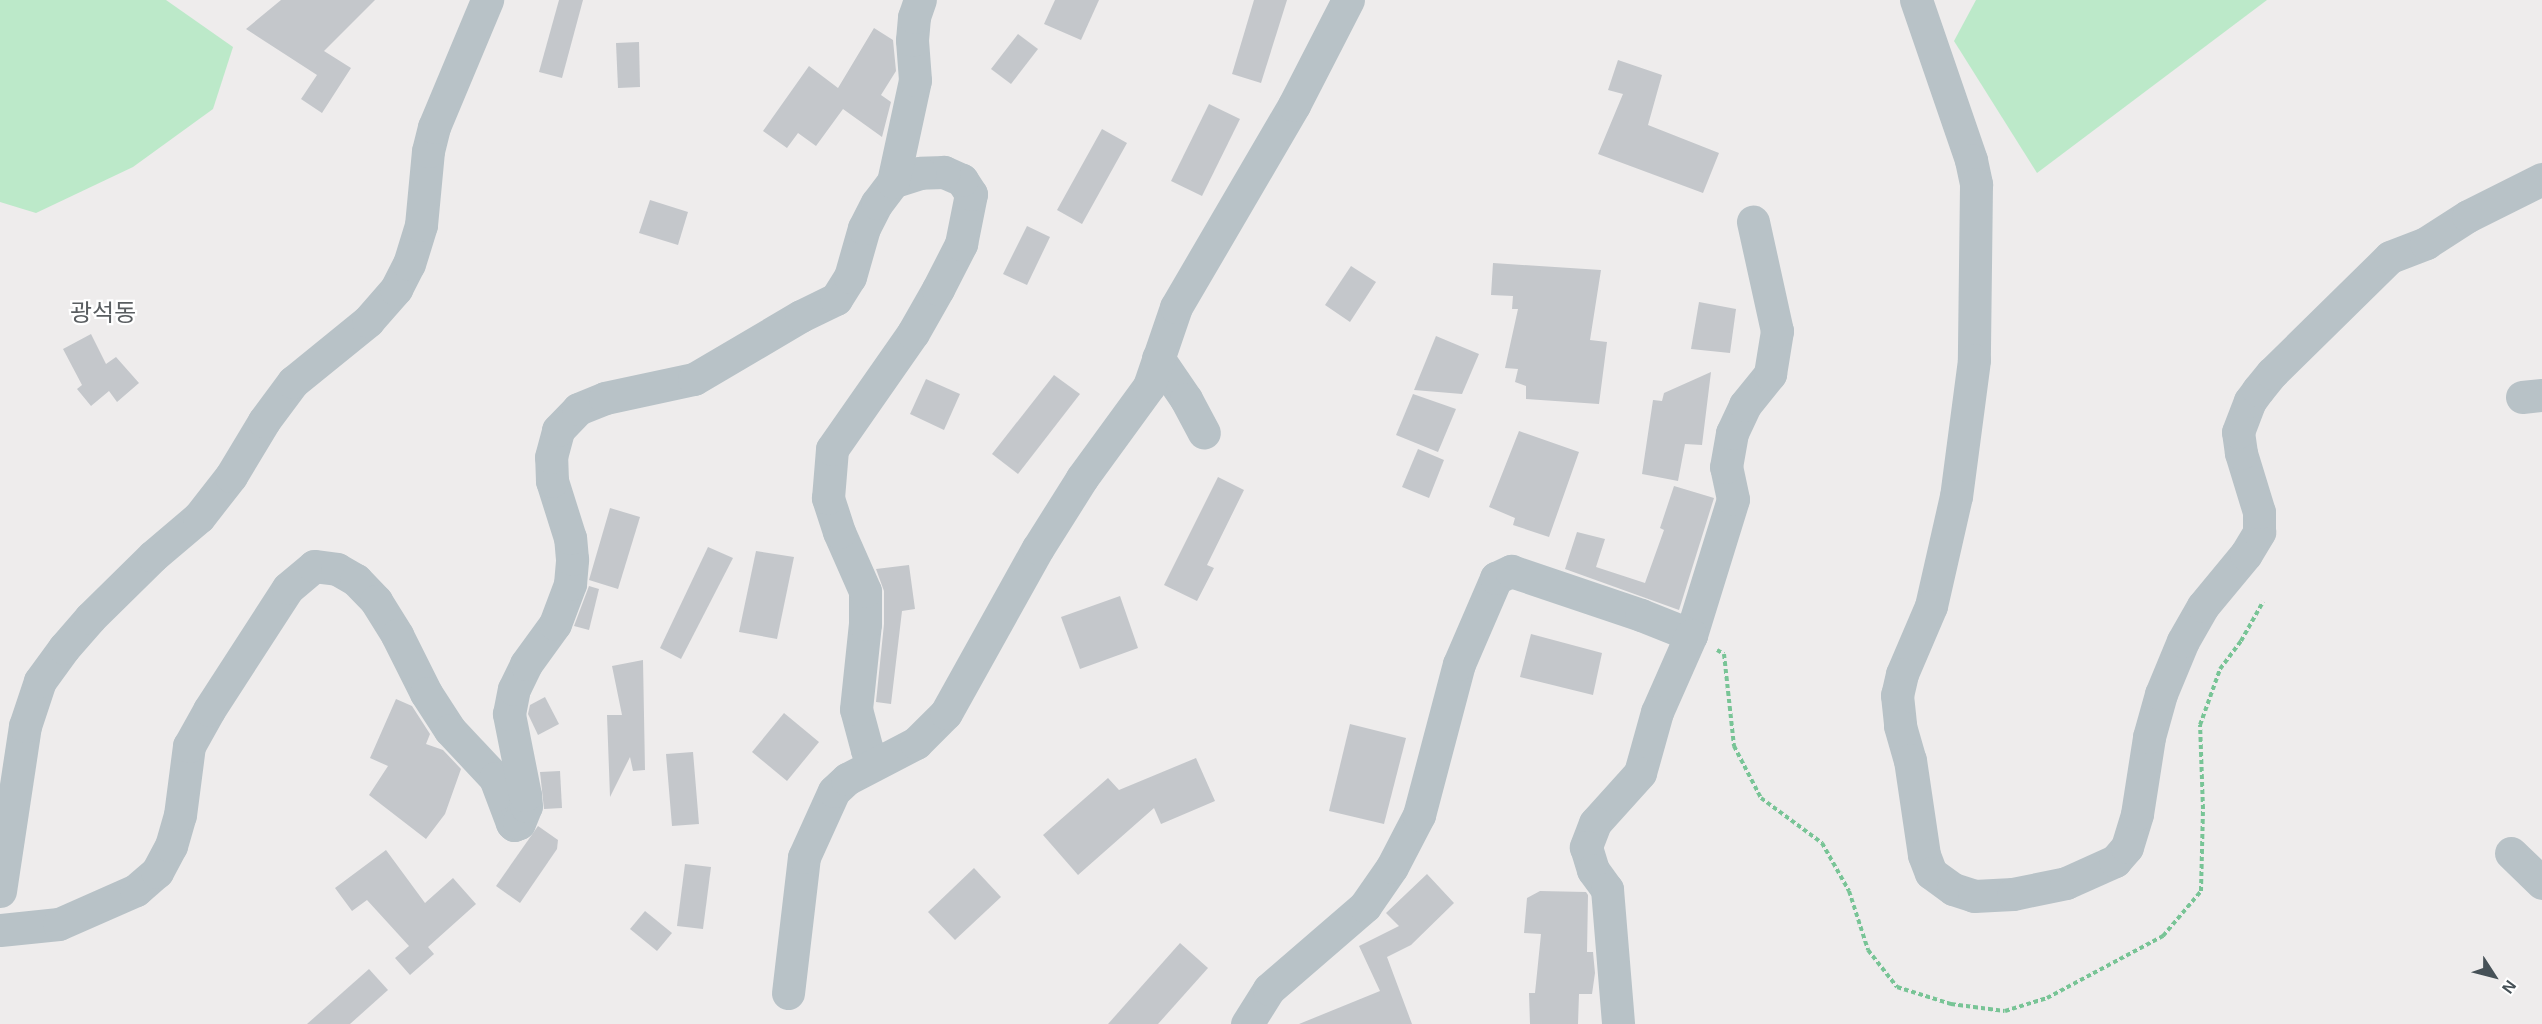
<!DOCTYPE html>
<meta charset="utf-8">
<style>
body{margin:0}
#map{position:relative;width:2542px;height:1024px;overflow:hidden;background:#eeecec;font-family:Helvetica,"Noto Sans KR",sans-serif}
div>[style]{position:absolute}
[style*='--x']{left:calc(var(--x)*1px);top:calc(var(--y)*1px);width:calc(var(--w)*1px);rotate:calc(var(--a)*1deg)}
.green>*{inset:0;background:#bce9c9}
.building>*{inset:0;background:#c4c7cb}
.path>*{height:4px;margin-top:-2px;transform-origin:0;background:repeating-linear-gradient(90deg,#78c496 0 4.5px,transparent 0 7.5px)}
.minor>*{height:33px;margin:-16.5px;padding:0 16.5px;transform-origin:16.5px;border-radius:16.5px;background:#b8c2c7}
span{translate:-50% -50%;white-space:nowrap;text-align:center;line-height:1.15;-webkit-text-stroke:4.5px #fff;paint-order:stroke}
.quarter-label{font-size:24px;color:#595d60}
.north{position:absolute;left:2464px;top:946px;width:60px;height:60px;-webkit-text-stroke:4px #fff;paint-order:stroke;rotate:126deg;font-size:16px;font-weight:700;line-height:24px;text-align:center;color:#465157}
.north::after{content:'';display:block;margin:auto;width:21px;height:27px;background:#465157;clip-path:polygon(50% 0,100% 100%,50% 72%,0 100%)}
</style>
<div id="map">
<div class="green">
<div style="clip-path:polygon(0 0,166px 0,233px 47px,213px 109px,133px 167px,36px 213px,0 202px)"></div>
<div style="clip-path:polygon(1976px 0,2267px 0,2037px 173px,1954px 41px)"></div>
</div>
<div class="building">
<div style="clip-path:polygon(281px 0,375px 0,324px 51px,351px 68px,322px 113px,301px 99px,317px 75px,246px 29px)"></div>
<div style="clip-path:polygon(559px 0,583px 0,562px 78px,539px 72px)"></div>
<div style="clip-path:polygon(1055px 0,1099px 0,1081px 40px,1044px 24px)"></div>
<div style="clip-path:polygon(1254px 0,1287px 0,1261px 83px,1232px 74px)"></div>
<div style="clip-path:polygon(874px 28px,893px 40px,896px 71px,881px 95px,891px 102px,882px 137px,843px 109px,816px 146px,798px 133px,787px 148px,763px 131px,809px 66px,838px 88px)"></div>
<div style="clip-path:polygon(1018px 34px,1038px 49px,1011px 84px,991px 69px)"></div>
<div style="clip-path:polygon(639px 42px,640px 87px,618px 88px,616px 43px)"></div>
<div style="clip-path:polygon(1618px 60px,1662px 75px,1648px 125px,1719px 153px,1703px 193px,1598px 154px,1623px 94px,1608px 90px)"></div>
<div style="clip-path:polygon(1209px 104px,1240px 119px,1202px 196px,1171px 181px)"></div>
<div style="clip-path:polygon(1102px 129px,1127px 143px,1082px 224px,1057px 210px)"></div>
<div style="clip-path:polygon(650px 200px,688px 212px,678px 245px,639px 233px)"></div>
<div style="clip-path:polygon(1027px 226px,1050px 237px,1027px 285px,1003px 274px)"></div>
<div style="clip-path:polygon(1493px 263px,1601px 270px,1590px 340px,1607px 342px,1599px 404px,1526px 399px,1526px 386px,1515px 382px,1518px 369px,1505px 368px,1518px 309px,1512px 309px,1513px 296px,1491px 295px)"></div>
<div style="clip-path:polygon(1351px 266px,1376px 282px,1350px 322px,1325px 305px)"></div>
<div style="clip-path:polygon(1699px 302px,1736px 309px,1730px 353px,1691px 349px)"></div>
<div style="clip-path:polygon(91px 334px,106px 364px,116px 357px,139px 383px,117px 402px,109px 391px,91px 406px,77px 389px,82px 385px,63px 349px)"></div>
<div style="clip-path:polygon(1436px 336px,1479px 354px,1462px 394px,1414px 390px)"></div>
<div style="clip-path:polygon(1711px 372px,1702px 445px,1685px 444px,1678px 481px,1642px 474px,1653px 400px,1662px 401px,1664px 393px)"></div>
<div style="clip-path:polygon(1054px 375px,1080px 394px,1018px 474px,992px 454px)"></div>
<div style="clip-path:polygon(926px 379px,960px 394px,944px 430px,910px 414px)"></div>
<div style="clip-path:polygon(1413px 394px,1456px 409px,1438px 452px,1396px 435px)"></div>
<div style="clip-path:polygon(1519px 431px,1579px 452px,1549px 537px,1513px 525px,1515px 518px,1489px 507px)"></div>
<div style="clip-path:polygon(1418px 449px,1444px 460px,1429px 498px,1402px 487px)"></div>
<div style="clip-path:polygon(1218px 477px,1244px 490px,1207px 565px,1214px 568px,1197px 601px,1164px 585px)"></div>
<div style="clip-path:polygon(1674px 486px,1714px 498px,1679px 610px,1565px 569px,1577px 532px,1605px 539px,1596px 567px,1645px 583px,1664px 530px,1660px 528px)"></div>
<div style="clip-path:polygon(610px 508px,640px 517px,618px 589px,589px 580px)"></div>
<div style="clip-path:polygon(708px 547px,733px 558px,681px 659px,660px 648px)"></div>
<div style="clip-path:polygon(756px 551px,794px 557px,777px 639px,739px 632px)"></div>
<div style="clip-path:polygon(909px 565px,915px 609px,902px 611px,891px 704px,876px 702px,884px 624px,884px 591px,876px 569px)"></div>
<div style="clip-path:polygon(589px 586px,599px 589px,589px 630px,574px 626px)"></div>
<div style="clip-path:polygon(1120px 596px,1138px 648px,1080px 669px,1061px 617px)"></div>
<div style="clip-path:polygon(1531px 634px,1602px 653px,1593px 695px,1520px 677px)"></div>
<div style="clip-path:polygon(643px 660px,645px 770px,633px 771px,630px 757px,610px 797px,607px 715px,622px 715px,612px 666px)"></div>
<div style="clip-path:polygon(545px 697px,559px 724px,538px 735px,528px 714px,530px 705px)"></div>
<div style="clip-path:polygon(396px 699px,412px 706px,430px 734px,426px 744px,443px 750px,461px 769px,445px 814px,426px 839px,369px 795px,388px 766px,370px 758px)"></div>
<div style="clip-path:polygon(784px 713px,819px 742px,787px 781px,752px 752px)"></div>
<div style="clip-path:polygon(1350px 724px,1406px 738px,1384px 824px,1329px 811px)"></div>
<div style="clip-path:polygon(693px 752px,699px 824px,672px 826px,666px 754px)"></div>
<div style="clip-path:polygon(1196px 758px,1215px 801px,1161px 824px,1154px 808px,1078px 875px,1043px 835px,1108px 778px,1119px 790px)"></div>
<div style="clip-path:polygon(560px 771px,562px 808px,544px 809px,540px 772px)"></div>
<div style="clip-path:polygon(538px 826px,558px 840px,557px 849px,520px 903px,496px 886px)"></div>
<div style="clip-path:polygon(386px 850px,425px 903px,453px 878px,476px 904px,428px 947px,434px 954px,410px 975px,395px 958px,409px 946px,367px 900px,352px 911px,335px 888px)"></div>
<div style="clip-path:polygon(685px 864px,711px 867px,703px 929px,677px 926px)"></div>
<div style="clip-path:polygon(974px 868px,1001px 897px,955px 940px,928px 912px)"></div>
<div style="clip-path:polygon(1427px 874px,1454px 903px,1411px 945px,1387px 957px,1412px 1024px,1299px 1024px,1380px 991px,1359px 946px,1399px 926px,1386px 913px)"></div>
<div style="clip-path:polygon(1540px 891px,1586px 892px,1588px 895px,1587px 952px,1593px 952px,1595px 973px,1592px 994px,1579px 994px,1578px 1024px,1530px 1024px,1529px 993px,1535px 993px,1541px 934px,1524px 933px,1527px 898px)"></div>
<div style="clip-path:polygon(645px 911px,672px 933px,657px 951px,630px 929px)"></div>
<div style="clip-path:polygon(1180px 943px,1208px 968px,1158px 1024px,1108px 1024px)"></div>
<div style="clip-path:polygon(369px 969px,388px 990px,350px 1024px,307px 1024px)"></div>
</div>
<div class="path">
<div style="--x:1717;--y:650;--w:8;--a:30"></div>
<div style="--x:1724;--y:654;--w:93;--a:83.8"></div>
<div style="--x:1734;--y:746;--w:59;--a:62.6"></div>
<div style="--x:1761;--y:798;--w:76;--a:36.4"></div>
<div style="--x:1822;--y:843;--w:55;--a:60.6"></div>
<div style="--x:1849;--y:891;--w:62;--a:72.1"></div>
<div style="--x:1868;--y:950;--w:47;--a:51.9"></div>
<div style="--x:1897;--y:987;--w:57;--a:17.5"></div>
<div style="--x:1951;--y:1004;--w:54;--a:7.4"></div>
<div style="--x:2005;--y:1011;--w:44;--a:-17.2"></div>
<div style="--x:2047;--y:998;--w:132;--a:-28.1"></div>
<div style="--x:2163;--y:936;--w:59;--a:-49.8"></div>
<div style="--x:2201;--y:891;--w:82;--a:-88.6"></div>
<div style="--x:2203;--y:809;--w:84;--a:-92"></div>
<div style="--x:2200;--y:725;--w:59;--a:-70.3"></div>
<div style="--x:2220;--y:669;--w:35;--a:-53"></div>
<div style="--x:2241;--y:641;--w:45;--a:-60.6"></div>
</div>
<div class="minor">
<div style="--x:1916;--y:0;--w:169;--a:71"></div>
<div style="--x:1971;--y:160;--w:25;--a:78"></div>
<div style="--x:1976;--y:184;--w:176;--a:90.7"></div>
<div style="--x:1974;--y:360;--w:137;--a:97.5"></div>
<div style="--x:1956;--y:496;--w:113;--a:102.8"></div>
<div style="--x:1931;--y:606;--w:74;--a:113.1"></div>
<div style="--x:1902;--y:674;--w:22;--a:103"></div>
<div style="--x:1897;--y:695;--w:31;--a:84"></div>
<div style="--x:1900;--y:726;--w:35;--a:74"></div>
<div style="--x:1910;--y:760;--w:96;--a:81.6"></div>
<div style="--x:1924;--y:855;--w:19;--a:69"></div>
<div style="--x:1931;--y:873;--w:27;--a:36"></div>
<div style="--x:1953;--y:889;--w:22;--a:18"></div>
<div style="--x:1974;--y:896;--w:39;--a:-3"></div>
<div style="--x:2013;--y:894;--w:54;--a:-11.7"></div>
<div style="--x:2066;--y:883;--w:54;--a:-24.2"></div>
<div style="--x:2115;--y:861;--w:18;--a:-49"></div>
<div style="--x:2127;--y:847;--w:34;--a:-73"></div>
<div style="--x:2137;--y:814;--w:78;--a:-81.1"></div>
<div style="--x:2149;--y:737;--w:45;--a:-74.4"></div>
<div style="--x:2161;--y:694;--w:57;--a:-67.5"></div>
<div style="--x:2183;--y:641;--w:40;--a:-60.3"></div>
<div style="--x:2203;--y:606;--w:67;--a:-50.4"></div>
<div style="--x:2246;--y:554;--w:26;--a:-59"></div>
<div style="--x:2259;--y:532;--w:20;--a:-90"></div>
<div style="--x:2259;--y:512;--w:62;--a:-107"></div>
<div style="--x:2241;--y:453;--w:21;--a:-98"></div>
<div style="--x:2238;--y:432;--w:33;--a:-69"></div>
<div style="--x:2250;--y:401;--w:14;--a:-54"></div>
<div style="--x:2258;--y:390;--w:22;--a:-51"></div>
<div style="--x:2272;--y:373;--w:165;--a:-44.5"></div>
<div style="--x:2390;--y:257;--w:39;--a:-21"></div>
<div style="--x:2426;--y:243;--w:50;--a:-32.7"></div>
<div style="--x:2468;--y:216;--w:83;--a:-26.6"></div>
<div style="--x:1158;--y:358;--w:50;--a:55.7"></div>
<div style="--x:1186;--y:399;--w:38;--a:62"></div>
<div style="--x:2522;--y:397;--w:20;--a:-6"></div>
<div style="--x:1691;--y:635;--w:142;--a:-72.8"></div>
<div style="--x:1733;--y:499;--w:33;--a:-102"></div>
<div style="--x:1726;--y:467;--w:35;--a:-80"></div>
<div style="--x:1732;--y:433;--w:31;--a:-65"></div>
<div style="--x:1745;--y:405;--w:40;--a:-51"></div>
<div style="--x:1770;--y:374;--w:44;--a:-80.8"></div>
<div style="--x:1777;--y:331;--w:112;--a:-102.4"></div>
<div style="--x:878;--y:762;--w:16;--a:-133"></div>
<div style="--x:867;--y:750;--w:42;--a:-105"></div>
<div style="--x:856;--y:709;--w:85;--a:-84"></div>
<div style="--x:865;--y:624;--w:33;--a:-90"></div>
<div style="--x:865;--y:591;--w:64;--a:-113.8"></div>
<div style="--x:839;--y:532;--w:36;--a:-108"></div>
<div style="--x:828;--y:498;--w:49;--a:-85.3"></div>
<div style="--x:832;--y:449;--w:141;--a:-55.1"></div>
<div style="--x:913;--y:333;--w:51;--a:-60.4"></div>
<div style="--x:938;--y:289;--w:51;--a:-62.9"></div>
<div style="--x:961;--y:244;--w:51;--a:-78.7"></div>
<div style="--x:971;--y:194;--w:17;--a:-123"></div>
<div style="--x:962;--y:180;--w:20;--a:-156"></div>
<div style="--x:944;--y:172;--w:24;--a:178"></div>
<div style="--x:920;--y:173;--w:28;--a:162"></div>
<div style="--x:2511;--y:853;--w:43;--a:44.1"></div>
<div style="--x:0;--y:891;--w:167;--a:-81.4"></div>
<div style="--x:25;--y:726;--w:47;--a:-71.6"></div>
<div style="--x:40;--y:681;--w:41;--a:-54"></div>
<div style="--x:64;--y:648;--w:40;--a:-49"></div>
<div style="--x:90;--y:618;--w:88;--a:-44.5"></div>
<div style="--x:153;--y:556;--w:60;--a:-40.3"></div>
<div style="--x:199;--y:517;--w:52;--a:-52"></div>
<div style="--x:231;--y:476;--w:64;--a:-59"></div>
<div style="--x:264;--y:421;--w:49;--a:-53.4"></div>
<div style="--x:293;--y:382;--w:97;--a:-39.1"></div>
<div style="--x:368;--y:321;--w:43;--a:-48.8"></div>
<div style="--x:396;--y:289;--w:28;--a:-63"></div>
<div style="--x:409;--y:264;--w:41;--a:-72.9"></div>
<div style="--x:421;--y:225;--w:74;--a:-84.6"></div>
<div style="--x:428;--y:151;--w:25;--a:-76"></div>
<div style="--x:434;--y:127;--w:138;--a:-67.3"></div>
<div style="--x:0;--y:930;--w:59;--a:-5.8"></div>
<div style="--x:59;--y:924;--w:84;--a:-23.8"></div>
<div style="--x:136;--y:890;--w:28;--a:-41"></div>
<div style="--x:157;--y:872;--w:30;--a:-62"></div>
<div style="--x:171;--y:846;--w:32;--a:-74"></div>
<div style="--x:180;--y:815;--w:70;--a:-82.6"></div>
<div style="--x:189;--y:746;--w:41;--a:-60.9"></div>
<div style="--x:209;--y:710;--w:145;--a:-57.1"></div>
<div style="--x:288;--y:588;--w:34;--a:-40"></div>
<div style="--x:314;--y:566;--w:23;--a:7"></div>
<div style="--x:337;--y:569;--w:22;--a:30"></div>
<div style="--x:356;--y:580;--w:29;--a:46"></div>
<div style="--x:376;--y:601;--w:40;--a:58"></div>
<div style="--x:397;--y:635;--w:65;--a:63.4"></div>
<div style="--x:426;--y:693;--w:44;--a:57"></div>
<div style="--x:450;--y:730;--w:66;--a:46.8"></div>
<div style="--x:495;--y:778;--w:48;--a:69.3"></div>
<div style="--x:512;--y:823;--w:3;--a:45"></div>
<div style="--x:514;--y:825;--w:5;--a:-22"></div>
<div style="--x:519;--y:823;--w:18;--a:-68"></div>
<div style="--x:526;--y:806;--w:11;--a:-95"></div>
<div style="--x:525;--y:795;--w:83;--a:-101.2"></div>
<div style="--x:509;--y:714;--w:25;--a:-79"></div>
<div style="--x:514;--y:689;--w:28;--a:-64"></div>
<div style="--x:526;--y:664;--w:49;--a:-54.1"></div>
<div style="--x:555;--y:624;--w:43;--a:-69.4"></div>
<div style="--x:570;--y:584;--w:25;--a:-85"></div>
<div style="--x:572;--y:559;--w:21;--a:-95"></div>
<div style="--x:570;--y:538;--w:60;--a:-107.5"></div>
<div style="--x:552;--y:481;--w:24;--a:-92"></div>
<div style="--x:551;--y:457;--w:28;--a:-75"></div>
<div style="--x:558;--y:430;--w:29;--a:-46"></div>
<div style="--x:578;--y:409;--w:29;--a:-22"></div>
<div style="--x:605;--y:398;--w:91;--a:-12.1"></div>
<div style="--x:694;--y:379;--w:124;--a:-30.5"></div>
<div style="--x:801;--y:316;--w:39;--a:-26"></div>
<div style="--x:836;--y:299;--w:26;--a:-58"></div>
<div style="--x:850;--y:277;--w:51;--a:-74.1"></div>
<div style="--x:864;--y:228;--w:28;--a:-63"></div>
<div style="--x:877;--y:203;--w:26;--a:-53"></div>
<div style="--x:893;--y:182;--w:104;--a:-77.8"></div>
<div style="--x:915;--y:80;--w:40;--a:-94.3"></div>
<div style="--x:912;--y:40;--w:23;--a:-85"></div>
<div style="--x:914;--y:17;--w:18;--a:-71"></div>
<div style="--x:788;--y:993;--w:137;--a:-83.3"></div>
<div style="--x:804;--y:857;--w:72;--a:-65.6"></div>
<div style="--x:834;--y:791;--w:18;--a:-43"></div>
<div style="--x:847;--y:779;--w:78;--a:-27.6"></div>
<div style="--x:916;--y:743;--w:42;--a:-45"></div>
<div style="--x:946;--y:713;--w:189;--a:-60.9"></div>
<div style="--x:1038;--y:548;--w:83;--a:-57.8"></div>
<div style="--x:1082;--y:478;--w:114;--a:-53.9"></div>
<div style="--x:1149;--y:386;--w:83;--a:-71.1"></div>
<div style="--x:1176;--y:307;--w:234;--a:-59.7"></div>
<div style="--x:1294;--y:105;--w:118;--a:-62.8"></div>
<div style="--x:1247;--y:1024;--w:41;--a:-57.8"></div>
<div style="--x:1269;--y:989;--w:127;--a:-40.8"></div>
<div style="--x:1365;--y:906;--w:47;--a:-55.3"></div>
<div style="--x:1392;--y:867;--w:59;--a:-62.6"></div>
<div style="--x:1419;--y:815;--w:156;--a:-75.2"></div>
<div style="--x:1459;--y:664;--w:94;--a:-66.7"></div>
<div style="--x:1496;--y:578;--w:17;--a:-25"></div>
<div style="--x:1511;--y:571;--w:137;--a:18.7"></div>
<div style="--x:1641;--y:615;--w:54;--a:21.8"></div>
<div style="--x:1691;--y:635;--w:84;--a:113.8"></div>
<div style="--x:1657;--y:712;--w:63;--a:105.6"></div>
<div style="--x:1640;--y:773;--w:67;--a:132"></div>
<div style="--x:1595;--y:823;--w:26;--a:111"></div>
<div style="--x:1586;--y:847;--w:24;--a:73"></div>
<div style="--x:1593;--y:870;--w:24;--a:54"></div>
<div style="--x:1607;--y:889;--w:135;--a:85.3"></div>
</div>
<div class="quarter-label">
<span style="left:103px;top:313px">광석동</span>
</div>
<div class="north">N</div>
</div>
